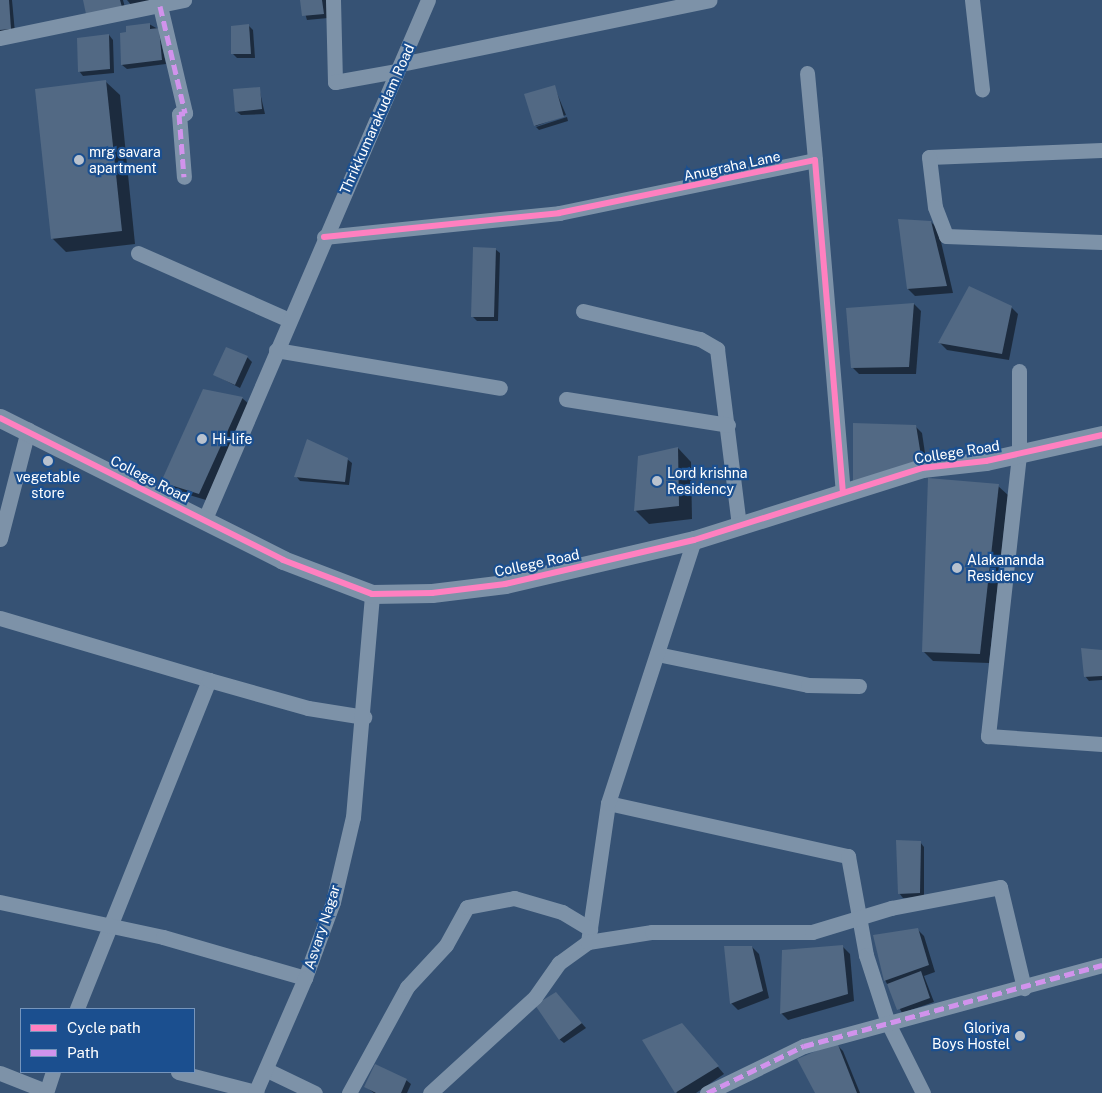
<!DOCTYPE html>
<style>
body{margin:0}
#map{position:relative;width:1102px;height:1093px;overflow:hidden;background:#365274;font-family:"Public Sans",sans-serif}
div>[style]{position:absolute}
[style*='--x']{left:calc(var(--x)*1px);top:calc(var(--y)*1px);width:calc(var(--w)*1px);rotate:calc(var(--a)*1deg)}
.shadow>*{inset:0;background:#0007}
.building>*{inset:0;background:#526984}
.minor>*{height:15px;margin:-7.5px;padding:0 7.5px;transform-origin:7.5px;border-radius:7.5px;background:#7d92a8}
.tertiary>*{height:19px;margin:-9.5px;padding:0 9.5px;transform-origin:9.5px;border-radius:9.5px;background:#7d92a8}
.quiet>*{height:5px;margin-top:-2.5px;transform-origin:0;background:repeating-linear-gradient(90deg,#d193ec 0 10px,transparent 0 15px)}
.cycleway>*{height:6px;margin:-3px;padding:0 3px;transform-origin:3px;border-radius:3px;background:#ff80c0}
.dots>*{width:14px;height:14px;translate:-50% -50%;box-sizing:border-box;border:2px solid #1b4f8f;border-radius:50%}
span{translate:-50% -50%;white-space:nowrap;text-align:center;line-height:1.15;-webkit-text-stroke:4.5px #1b4f8f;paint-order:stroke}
.street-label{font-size:14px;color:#fff}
.poi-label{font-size:14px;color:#fff}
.left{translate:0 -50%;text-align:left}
.right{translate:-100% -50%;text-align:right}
.legend{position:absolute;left:20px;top:1008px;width:175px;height:65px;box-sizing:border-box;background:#1b4f8f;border:1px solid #7695bc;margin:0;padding:6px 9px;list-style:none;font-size:15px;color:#fff}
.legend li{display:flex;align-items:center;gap:10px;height:25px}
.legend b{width:25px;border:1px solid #7695bc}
</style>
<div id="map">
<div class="shadow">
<div style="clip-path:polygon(0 0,12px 0,15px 33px,0 35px)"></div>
<div style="clip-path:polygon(84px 0,123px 0,126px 11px)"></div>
<div style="clip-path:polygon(127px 0,171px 0,132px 6px)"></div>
<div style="clip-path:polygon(301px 0,326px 0,328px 18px,307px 20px)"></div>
<div style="clip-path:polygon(149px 24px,158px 29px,166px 64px,127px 69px,122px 65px)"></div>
<div style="clip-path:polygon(249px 26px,253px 30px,255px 58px,237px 58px,232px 53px)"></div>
<div style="clip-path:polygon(109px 35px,113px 40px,114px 73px,83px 76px,79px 71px)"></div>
<div style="clip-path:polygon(106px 82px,120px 95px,135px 244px,66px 252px,52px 238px)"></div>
<div style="clip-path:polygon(554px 86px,566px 115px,536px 126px,535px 125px)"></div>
<div style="clip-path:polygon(259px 88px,265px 114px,241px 115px,236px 111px)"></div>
<div style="clip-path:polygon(567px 117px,568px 121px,539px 130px,536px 127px)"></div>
<div style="clip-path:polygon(931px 222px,938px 229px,953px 293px,915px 296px,908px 289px)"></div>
<div style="clip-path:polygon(495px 249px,500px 253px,498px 321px,477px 321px,472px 316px)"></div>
<div style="clip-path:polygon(914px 304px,921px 311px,916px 374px,859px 374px,852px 367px,848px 309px)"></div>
<div style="clip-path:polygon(1011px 307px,1018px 314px,1009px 360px,947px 350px,940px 343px)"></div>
<div style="clip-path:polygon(247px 357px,252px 362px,240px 388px,215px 375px)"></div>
<div style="clip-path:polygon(242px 398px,249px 404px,206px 500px,169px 489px,162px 482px)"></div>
<div style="clip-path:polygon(915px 426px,922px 433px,926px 460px,861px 487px)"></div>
<div style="clip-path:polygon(678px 448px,691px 462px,692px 519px,649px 524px,635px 510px)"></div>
<div style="clip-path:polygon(347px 459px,352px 463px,349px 485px,300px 481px,296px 476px)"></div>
<div style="clip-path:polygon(998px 486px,1008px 495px,989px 663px,933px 661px,923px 651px)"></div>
<div style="clip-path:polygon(1102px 651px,1102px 680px,1089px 681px,1085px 676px)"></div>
<div style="clip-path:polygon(920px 842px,924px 847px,924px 897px,903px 898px,899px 893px)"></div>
<div style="clip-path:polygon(917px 929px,924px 936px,935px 972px,924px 976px,934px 1002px,902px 1013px,885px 980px)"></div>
<div style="clip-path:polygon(752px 947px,759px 954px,769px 998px,738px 1010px,731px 1003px)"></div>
<div style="clip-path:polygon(843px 947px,850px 954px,854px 1001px,788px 1020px,781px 1013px)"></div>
<div style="clip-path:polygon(560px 998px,586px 1028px,564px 1043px,559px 1039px)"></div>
<div style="clip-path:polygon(688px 1031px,724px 1074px,696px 1093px,677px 1093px,644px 1041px)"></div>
<div style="clip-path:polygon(836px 1044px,843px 1051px,860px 1093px,817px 1093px)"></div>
<div style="clip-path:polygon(406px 1080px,411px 1084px,407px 1093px,374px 1093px,366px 1087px)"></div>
</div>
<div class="building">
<div style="clip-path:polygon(0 0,9px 0,11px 29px,0 30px)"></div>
<div style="clip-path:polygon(83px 0,120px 0,122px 7px,86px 14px)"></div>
<div style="clip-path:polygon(300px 0,322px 0,324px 14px,302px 16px)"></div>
<div style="clip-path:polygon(150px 23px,150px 29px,159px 28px,162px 60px,121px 65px,120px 33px,126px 32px,126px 26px)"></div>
<div style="clip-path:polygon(249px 24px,251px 54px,231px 54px,231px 26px)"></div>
<div style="clip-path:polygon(109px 34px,110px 69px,78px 72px,77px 38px)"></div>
<div style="clip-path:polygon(106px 80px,122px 231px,51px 239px,35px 89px)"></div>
<div style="clip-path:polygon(555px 85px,564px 117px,534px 126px,524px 94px)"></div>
<div style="clip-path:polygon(260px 87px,262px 109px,235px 112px,233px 89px)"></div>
<div style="clip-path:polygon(898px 219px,931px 221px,947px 286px,907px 289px)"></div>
<div style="clip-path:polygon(473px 247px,496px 248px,494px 317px,471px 317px)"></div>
<div style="clip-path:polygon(969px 286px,1012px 306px,1002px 354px,938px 343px)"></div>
<div style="clip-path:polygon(914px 303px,909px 367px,851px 368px,846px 308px)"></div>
<div style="clip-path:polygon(226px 347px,248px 356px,235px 385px,213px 375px)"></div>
<div style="clip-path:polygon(203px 389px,243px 397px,199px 494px,161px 482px)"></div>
<div style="clip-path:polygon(853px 423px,916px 425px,922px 462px,853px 481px)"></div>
<div style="clip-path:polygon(307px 439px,348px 458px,345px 482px,294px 477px)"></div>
<div style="clip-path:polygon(678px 447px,679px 506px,634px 511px,638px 456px)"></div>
<div style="clip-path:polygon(928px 478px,999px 484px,980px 654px,922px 652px)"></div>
<div style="clip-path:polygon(1081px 648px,1102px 650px,1102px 676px,1084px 677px)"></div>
<div style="clip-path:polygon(896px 840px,921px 841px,920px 893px,898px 894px)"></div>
<div style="clip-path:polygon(918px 928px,929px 965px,884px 981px,873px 935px)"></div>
<div style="clip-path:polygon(843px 945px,848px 994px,780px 1014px,782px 950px)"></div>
<div style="clip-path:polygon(724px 946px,752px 946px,763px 991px,730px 1004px)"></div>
<div style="clip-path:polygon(921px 971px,930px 998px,897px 1010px,887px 984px)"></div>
<div style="clip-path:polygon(556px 992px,582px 1023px,559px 1040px,535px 1005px)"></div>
<div style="clip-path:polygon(682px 1023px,719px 1066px,675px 1093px,642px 1040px)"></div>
<div style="clip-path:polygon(837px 1042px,857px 1093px,815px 1093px,797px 1059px)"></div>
<div style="clip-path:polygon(375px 1064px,407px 1079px,401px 1093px,376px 1093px,364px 1087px)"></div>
</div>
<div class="minor">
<div style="--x:333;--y:0;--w:82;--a:88.6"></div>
<div style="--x:335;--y:82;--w:63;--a:-10.1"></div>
<div style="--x:972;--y:0;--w:90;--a:83.6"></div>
<div style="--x:160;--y:6;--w:110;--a:76.8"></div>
<div style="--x:185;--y:113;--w:6;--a:171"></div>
<div style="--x:179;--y:114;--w:63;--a:85.5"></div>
<div style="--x:0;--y:38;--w:188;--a:-11.7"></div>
<div style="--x:401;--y:64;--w:315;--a:-11.7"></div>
<div style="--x:807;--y:73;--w:87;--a:84.7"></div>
<div style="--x:1102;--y:150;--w:173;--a:177.7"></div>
<div style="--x:929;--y:157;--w:50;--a:83.2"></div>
<div style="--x:935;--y:207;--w:31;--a:69"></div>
<div style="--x:946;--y:236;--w:156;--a:2.2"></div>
<div style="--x:324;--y:237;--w:236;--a:-5.8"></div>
<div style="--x:559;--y:213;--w:261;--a:-11.7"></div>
<div style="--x:815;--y:160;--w:332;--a:85.2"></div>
<div style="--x:138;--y:253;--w:165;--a:23.9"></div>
<div style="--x:583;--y:311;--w:120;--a:13.5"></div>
<div style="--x:700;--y:339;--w:20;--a:30"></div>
<div style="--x:717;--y:349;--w:177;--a:82.9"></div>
<div style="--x:276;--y:350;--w:227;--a:9.6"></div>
<div style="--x:1019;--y:371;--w:84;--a:90"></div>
<div style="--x:1019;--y:455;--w:283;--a:96.3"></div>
<div style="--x:988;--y:736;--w:114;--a:4"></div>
<div style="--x:566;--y:399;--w:164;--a:9.1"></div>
<div style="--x:204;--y:521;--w:567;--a:-66.74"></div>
<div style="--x:0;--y:539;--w:113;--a:-75.6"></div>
<div style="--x:0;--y:618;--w:218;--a:16.5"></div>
<div style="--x:209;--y:680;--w:354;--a:111.9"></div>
<div style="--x:657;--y:654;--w:154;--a:11.6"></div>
<div style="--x:808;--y:685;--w:51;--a:1.1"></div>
<div style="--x:209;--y:680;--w:103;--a:15.8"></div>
<div style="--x:308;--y:708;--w:57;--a:9.1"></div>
<div style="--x:608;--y:803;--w:246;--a:12.5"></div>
<div style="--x:848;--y:856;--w:101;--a:79.7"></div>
<div style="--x:866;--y:955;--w:71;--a:72.1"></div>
<div style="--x:888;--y:1023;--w:78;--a:63.4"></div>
<div style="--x:0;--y:902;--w:167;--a:12.1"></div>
<div style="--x:163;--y:937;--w:148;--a:16.1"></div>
<div style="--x:305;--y:978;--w:81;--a:-69.8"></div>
<div style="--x:333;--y:902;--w:87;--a:-76.8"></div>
<div style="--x:353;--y:817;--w:224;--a:-85.1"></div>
<div style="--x:588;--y:942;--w:140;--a:-81.8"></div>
<div style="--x:608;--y:803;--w:277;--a:-71.9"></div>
<div style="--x:267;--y:1070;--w:53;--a:25.6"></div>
<div style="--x:178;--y:1072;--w:81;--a:14.4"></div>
<div style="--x:0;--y:1073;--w:49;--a:21.4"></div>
<div style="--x:46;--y:1093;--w:22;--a:-72"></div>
<div style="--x:255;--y:1093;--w:125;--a:-66.5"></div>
<div style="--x:349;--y:1093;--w:121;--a:-61.3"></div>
<div style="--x:407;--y:987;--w:57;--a:-47.1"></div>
<div style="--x:446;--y:945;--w:43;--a:-61.1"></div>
<div style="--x:467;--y:907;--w:48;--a:-10.8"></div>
<div style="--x:514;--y:898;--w:50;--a:16.3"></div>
<div style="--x:562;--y:912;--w:33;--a:31"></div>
<div style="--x:430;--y:1093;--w:142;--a:-42.4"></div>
<div style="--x:535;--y:997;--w:42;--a:-54.8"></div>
<div style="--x:559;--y:963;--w:36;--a:-36"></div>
<div style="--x:588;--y:942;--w:65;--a:-8.9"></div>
<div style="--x:652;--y:932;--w:160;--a:0"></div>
<div style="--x:812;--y:932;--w:83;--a:-16.9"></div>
<div style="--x:891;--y:908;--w:111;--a:-10.9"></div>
<div style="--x:1000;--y:887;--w:104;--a:76.6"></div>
<div style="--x:707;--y:1093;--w:108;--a:-25.9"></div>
<div style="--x:804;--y:1046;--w:309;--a:-15.2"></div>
</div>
<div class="tertiary">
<div style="--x:0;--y:418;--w:317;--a:26.6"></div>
<div style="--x:283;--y:560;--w:95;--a:20.9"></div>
<div style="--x:372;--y:594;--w:60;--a:-1"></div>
<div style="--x:432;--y:593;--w:74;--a:-7"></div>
<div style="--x:505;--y:584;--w:194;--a:-13.1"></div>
<div style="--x:694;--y:540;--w:239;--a:-17.5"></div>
<div style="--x:922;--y:468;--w:64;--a:-6.2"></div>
<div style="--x:986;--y:461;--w:119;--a:-12.6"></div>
</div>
<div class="quiet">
<div style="--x:160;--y:6;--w:110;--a:76.8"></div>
<div style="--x:185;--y:113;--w:6;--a:171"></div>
<div style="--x:179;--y:114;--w:63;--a:85.5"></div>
<div style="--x:707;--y:1093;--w:108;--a:-25.9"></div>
<div style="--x:804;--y:1046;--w:309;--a:-15.2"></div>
</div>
<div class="cycleway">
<div style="--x:324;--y:237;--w:236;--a:-5.8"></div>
<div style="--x:559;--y:213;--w:261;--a:-11.7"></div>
<div style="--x:815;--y:160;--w:332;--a:85.2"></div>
<div style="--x:0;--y:418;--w:317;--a:26.6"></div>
<div style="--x:283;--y:560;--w:95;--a:20.9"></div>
<div style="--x:372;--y:594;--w:60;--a:-1"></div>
<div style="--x:432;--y:593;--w:74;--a:-7"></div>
<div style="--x:505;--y:584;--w:194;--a:-13.1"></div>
<div style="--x:694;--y:540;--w:239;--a:-17.5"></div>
<div style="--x:922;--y:468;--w:64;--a:-6.2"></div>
<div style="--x:986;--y:461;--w:119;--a:-12.6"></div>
</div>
<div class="dots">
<div style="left:79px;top:160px;background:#b9c2ce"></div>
<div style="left:202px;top:439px;background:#b9c2ce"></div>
<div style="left:48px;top:461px;background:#b9c2ce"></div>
<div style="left:657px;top:481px;background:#b9c2ce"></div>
<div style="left:957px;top:568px;background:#b9c2ce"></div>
<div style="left:1020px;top:1036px;background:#b9c2ce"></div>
</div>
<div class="street-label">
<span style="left:377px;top:119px;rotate:-66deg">Thrikkumarakudam Road</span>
<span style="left:732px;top:166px;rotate:-12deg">Anugraha Lane</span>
<span style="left:957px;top:452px;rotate:-9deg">College Road</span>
<span style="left:150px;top:479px;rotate:27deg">College Road</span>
<span style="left:537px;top:563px;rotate:-12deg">College Road</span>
<span style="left:322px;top:927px;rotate:-72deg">Asvary Nagar</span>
</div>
<div class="poi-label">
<span class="left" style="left:89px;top:160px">mrg savara<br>apartment</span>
<span class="left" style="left:212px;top:439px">Hi-life</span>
<span class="left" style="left:667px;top:481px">Lord krishna<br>Residency</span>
<span style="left:48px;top:485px">vegetable<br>store</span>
<span class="left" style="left:967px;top:568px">Alakananda<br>Residency</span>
<span class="right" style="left:1010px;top:1036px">Gloriya<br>Boys Hostel</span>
</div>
<ul class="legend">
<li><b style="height:6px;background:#ff80c0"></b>Cycle path</li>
<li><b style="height:6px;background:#d193ec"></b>Path</li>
</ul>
</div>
